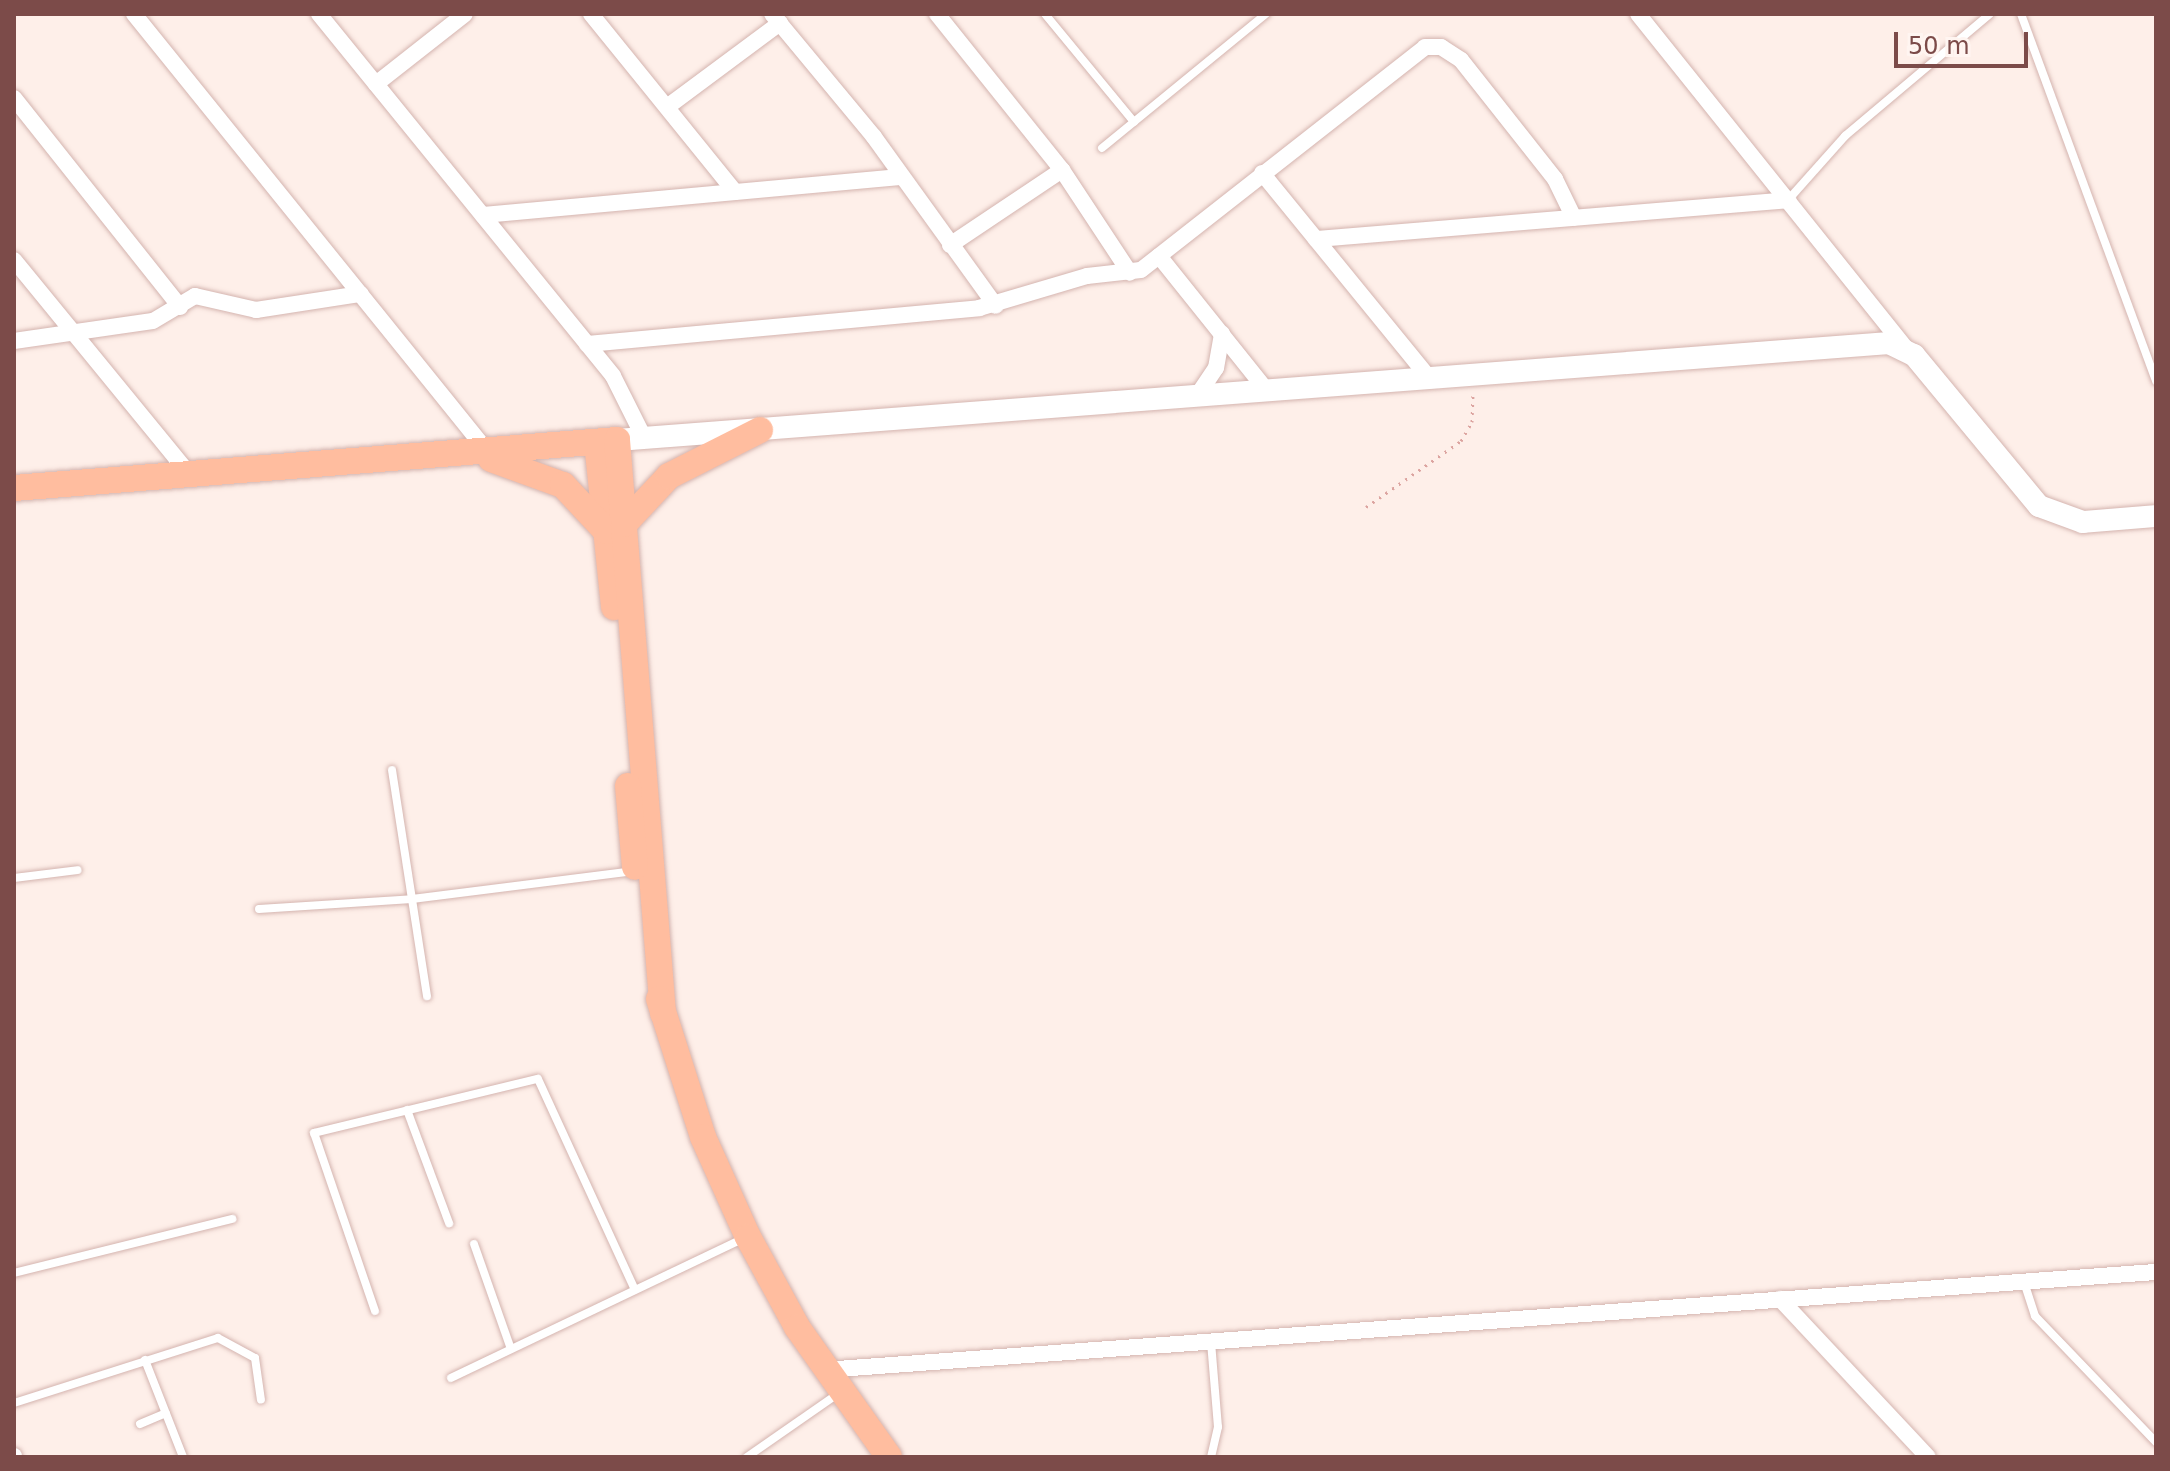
<!DOCTYPE html>
<style>
body{margin:0}
#map{position:relative;width:2170px;height:1471px;overflow:hidden;background:#feefe9;font-family:"DejaVu Sans",sans-serif}
div>[style]{position:absolute}
[style*='--x']{left:calc(var(--x)*1px);top:calc(var(--y)*1px);width:calc(var(--w)*1px);rotate:calc(var(--a)*1deg)}
.path>*{height:3px;margin-top:-1.5px;transform-origin:0;background:repeating-linear-gradient(90deg,#dca4a0 0 2px,transparent 0 8px)}
.roads{filter:drop-shadow(0 0 2px #d4b4af) drop-shadow(0 0 2px #d4b4af)}
.lane>*{height:8px;margin:-4px;padding:0 4px;transform-origin:4px;border-radius:4px;background:#fff}
.street>*{height:16px;margin:-8px;padding:0 8px;transform-origin:8px;border-radius:8px;background:#fff}
.secondary>*{height:22px;margin:-11px;padding:0 11px;transform-origin:11px;border-radius:11px;background:#fff}
.primary>*{height:26px;margin:-13px;padding:0 13px;transform-origin:13px;border-radius:13px;background:#ffbd9f}
span{translate:-50% -50%;white-space:nowrap;text-align:center;line-height:1.15;-webkit-text-stroke:7px #fff5f1;paint-order:stroke}
.frame{position:absolute;inset:0;border:16px solid #7c4b49;pointer-events:none}
.scale{position:absolute;left:1894px;top:32px;width:134px;height:36px;box-sizing:border-box;border:4px solid #7c4b49;border-top:0;padding-left:10px;font-size:24px;line-height:28px;white-space:nowrap;color:#7c4b49;-webkit-text-stroke:6px #fff5f1;paint-order:stroke}
</style>
<div id="map">
<div class="path">
<div style="--x:1366;--y:507;--w:116;--a:-34.8"></div>
<div style="--x:1461;--y:441;--w:22;--a:-60"></div>
<div style="--x:1472;--y:422;--w:27;--a:-88"></div>
</div>
<div class="roads">
<div class="lane">
<div style="--x:1045;--y:14;--w:140;--a:50.5"></div>
<div style="--x:2021;--y:14;--w:391;--a:69.8"></div>
<div style="--x:1102;--y:148;--w:212;--a:-39.3"></div>
<div style="--x:1788;--y:200;--w:86;--a:-48.3"></div>
<div style="--x:1845;--y:136;--w:189;--a:-40.1"></div>
<div style="--x:392;--y:770;--w:229;--a:81.2"></div>
<div style="--x:14;--y:878;--w:64;--a:-7.1"></div>
<div style="--x:259;--y:909;--w:153;--a:-3.7"></div>
<div style="--x:412;--y:899;--w:224;--a:-7.2"></div>
<div style="--x:407;--y:1110;--w:121;--a:69.6"></div>
<div style="--x:474;--y:1244;--w:111;--a:70.6"></div>
<div style="--x:14;--y:1273;--w:225;--a:-13.9"></div>
<div style="--x:2024;--y:1282;--w:36;--a:72"></div>
<div style="--x:2035;--y:1316;--w:175;--a:46.2"></div>
<div style="--x:375;--y:1311;--w:188;--a:-108.9"></div>
<div style="--x:314;--y:1133;--w:230;--a:-13.6"></div>
<div style="--x:538;--y:1079;--w:230;--a:65.3"></div>
<div style="--x:1211;--y:1342;--w:85;--a:85.3"></div>
<div style="--x:1218;--y:1427;--w:31;--a:103"></div>
<div style="--x:145;--y:1360;--w:104;--a:68.6"></div>
<div style="--x:451;--y:1378;--w:323;--a:-25.5"></div>
<div style="--x:14;--y:1403;--w:214;--a:-17.7"></div>
<div style="--x:218;--y:1338;--w:42;--a:28.4"></div>
<div style="--x:255;--y:1358;--w:42;--a:81.9"></div>
<div style="--x:140;--y:1424;--w:28;--a:-23"></div>
<div style="--x:747;--y:1457;--w:112;--a:-34.8"></div>
</div>
<div class="street">
<div style="--x:134;--y:14;--w:562;--a:51.07"></div>
<div style="--x:319;--y:14;--w:466;--a:50.9"></div>
<div style="--x:613;--y:376;--w:69;--a:63.4"></div>
<div style="--x:591;--y:14;--w:229;--a:51"></div>
<div style="--x:772;--y:14;--w:160;--a:50.3"></div>
<div style="--x:874;--y:137;--w:208;--a:54.2"></div>
<div style="--x:937;--y:14;--w:200;--a:51.3"></div>
<div style="--x:1062;--y:170;--w:123;--a:56.6"></div>
<div style="--x:1638;--y:14;--w:429;--a:51.3"></div>
<div style="--x:376;--y:84;--w:113;--a:-38.2"></div>
<div style="--x:14;--y:98;--w:267;--a:51.5"></div>
<div style="--x:667;--y:107;--w:141;--a:-36.6"></div>
<div style="--x:1262;--y:173;--w:264;--a:50.8"></div>
<div style="--x:483;--y:215;--w:419;--a:-5.2"></div>
<div style="--x:1316;--y:239;--w:474;--a:-4.7"></div>
<div style="--x:950;--y:245;--w:135;--a:-33.8"></div>
<div style="--x:1159;--y:256;--w:173;--a:51.3"></div>
<div style="--x:14;--y:260;--w:278;--a:50.7"></div>
<div style="--x:14;--y:341;--w:140;--a:-8.2"></div>
<div style="--x:153;--y:321;--w:49;--a:-30.8"></div>
<div style="--x:195;--y:296;--w:63;--a:12.9"></div>
<div style="--x:256;--y:310;--w:106;--a:-8.7"></div>
<div style="--x:587;--y:344;--w:394;--a:-5.2"></div>
<div style="--x:979;--y:308;--w:113;--a:-16.5"></div>
<div style="--x:1087;--y:276;--w:54;--a:-6.3"></div>
<div style="--x:1141;--y:270;--w:361;--a:-38.1"></div>
<div style="--x:1425;--y:47;--w:16;--a:0"></div>
<div style="--x:1441;--y:47;--w:24;--a:33"></div>
<div style="--x:1461;--y:60;--w:152;--a:51.7"></div>
<div style="--x:1555;--y:179;--w:43;--a:64"></div>
<div style="--x:1197;--y:396;--w:34;--a:-56"></div>
<div style="--x:1216;--y:368;--w:35;--a:-80"></div>
<div style="--x:1780;--y:1299;--w:216;--a:46.9"></div>
<div style="--x:824;--y:1370;--w:1336;--a:-4.21"></div>
<div style="--x:14;--y:1456;--w:1;--a:90"></div>
</div>
<div class="secondary">
<div style="--x:617;--y:440;--w:1276;--a:-4.36"></div>
<div style="--x:1889;--y:343;--w:28;--a:26"></div>
<div style="--x:1914;--y:355;--w:196;--a:50.4"></div>
<div style="--x:2039;--y:506;--w:47;--a:20"></div>
<div style="--x:2083;--y:522;--w:73;--a:-4.7"></div>
</div>
<div class="primary">
<div style="--x:597;--y:442;--w:166;--a:84.1"></div>
<div style="--x:491;--y:459;--w:77;--a:19.9"></div>
<div style="--x:563;--y:485;--w:63;--a:46.9"></div>
<div style="--x:14;--y:488;--w:605;--a:-4.55"></div>
<div style="--x:617;--y:440;--w:575;--a:85.41"></div>
<div style="--x:624;--y:524;--w:66;--a:-46.8"></div>
<div style="--x:669;--y:476;--w:102;--a:-26.8"></div>
<div style="--x:628;--y:786;--w:81;--a:85.1"></div>
<div style="--x:659;--y:999;--w:145;--a:72.3"></div>
<div style="--x:703;--y:1137;--w:110;--a:65.8"></div>
<div style="--x:748;--y:1237;--w:102;--a:61.4"></div>
<div style="--x:797;--y:1327;--w:159;--a:54.7"></div>
</div>
</div>
<div class="frame"></div>
<div class="scale">50 m</div>
</div>
